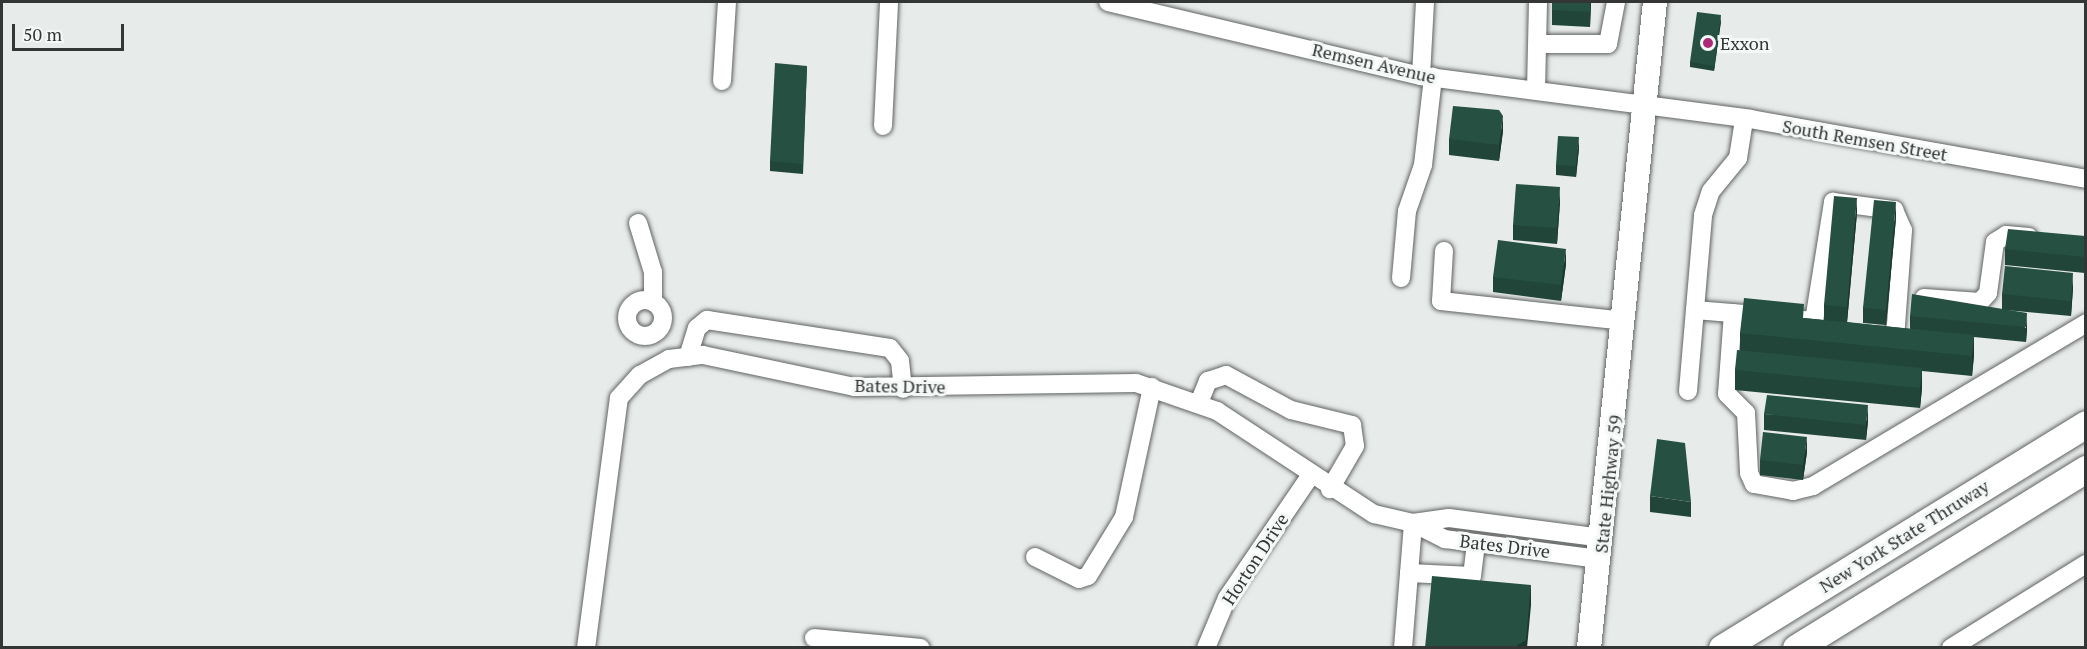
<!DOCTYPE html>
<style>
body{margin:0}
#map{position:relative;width:2087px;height:649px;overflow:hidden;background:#e7ebe9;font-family:"PT Serif",serif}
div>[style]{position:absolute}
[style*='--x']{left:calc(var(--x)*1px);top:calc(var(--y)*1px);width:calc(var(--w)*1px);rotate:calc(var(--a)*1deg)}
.roads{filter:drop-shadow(0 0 2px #606362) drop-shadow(0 0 2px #606362)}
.minor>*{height:18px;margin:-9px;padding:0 9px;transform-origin:9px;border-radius:9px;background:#fff}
.minor>.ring{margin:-9px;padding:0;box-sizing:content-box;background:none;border:18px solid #fff;border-radius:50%}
.major>*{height:24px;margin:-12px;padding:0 12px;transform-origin:12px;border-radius:12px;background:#fff}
.highway>*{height:27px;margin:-13.5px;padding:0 13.5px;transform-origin:13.5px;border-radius:13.5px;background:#fff}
.wall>*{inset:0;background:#214539}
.shaded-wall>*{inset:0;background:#1b382e}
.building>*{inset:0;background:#265042}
.dots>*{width:16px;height:16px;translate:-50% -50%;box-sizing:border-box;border:3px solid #f4f8f7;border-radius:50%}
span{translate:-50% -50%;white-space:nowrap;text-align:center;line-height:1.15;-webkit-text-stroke:6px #f4f8f7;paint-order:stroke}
.poi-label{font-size:18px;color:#343635}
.left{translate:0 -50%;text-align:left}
.street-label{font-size:18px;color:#343635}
.frame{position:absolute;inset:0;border:3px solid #343635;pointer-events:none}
.scale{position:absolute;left:12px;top:24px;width:112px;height:27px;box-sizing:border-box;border:3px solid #343635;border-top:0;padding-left:8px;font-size:18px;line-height:21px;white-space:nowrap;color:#343635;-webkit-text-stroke:4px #f4f8f7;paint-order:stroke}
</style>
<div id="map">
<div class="roads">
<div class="minor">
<div style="--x:1108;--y:2;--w:322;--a:13.3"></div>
<div style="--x:1421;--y:76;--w:332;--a:7.4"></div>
<div style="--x:1750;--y:119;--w:341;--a:10.1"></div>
<div style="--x:1540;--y:44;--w:68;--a:0"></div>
<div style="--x:1608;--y:44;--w:43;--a:-79.2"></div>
<div style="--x:1421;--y:76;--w:74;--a:-86.9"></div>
<div style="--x:722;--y:81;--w:79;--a:-86.4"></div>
<div style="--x:1536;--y:90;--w:88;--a:-88.7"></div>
<div style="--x:883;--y:126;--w:124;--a:-87.2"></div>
<div style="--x:638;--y:223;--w:51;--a:73"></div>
<div style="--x:653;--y:272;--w:30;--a:90"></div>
<div style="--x:1444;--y:251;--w:50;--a:93.4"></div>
<div style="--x:1441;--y:301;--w:185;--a:6.2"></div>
<div style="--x:1401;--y:278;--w:67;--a:-84.9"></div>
<div style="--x:1407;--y:211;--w:49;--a:-70.8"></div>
<div style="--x:1423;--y:165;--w:89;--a:-83.5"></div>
<div style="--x:1924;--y:298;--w:56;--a:4.1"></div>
<div style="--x:1980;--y:302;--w:12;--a:-48"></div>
<div style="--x:1988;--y:293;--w:51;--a:-82.2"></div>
<div style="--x:1995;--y:242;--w:13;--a:-32"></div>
<div style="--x:2006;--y:235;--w:23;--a:5"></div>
<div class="ring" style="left:627px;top:300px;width:18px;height:18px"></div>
<div style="--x:1695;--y:310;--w:49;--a:4.7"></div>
<div style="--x:1733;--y:313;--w:81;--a:94.2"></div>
<div style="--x:1727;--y:394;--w:27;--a:45"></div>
<div style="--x:1746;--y:413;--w:60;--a:87.1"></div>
<div style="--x:1749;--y:473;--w:12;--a:66"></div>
<div style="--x:1754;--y:484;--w:40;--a:10"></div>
<div style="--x:1793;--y:491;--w:21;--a:-14"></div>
<div style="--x:1813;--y:486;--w:318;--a:-30.8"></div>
<div style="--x:1792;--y:319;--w:22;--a:5"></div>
<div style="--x:1814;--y:321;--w:121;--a:-80.9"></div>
<div style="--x:1833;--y:202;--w:62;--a:7.5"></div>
<div style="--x:1894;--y:210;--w:22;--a:66"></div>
<div style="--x:1903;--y:230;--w:95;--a:94.2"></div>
<div style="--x:1896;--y:325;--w:11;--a:105"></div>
<div style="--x:1893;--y:336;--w:15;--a:176"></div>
<div style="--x:688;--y:357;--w:30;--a:-73"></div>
<div style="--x:697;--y:328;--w:13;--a:-39"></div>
<div style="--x:707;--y:320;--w:185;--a:8.7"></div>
<div style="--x:890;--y:348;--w:16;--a:52"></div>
<div style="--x:900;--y:361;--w:28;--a:84"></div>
<div style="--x:1688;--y:391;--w:177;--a:-85.1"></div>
<div style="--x:1703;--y:215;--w:25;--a:-72"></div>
<div style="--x:1711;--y:191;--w:43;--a:-50.7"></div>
<div style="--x:1738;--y:158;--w:39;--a:-81"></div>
<div style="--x:1199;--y:403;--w:24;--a:-68"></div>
<div style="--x:1208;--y:381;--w:19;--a:-18"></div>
<div style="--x:1226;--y:375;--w:74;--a:28.3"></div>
<div style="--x:1291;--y:410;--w:63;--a:13.8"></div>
<div style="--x:1352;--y:425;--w:21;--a:82"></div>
<div style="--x:1355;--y:446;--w:50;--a:120.2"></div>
<div style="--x:1413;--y:523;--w:36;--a:-8"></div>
<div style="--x:1449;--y:518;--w:154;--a:7.4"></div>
<div style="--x:1035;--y:557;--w:49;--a:26.6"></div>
<div style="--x:1079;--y:579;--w:9;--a:-18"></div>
<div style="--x:1088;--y:576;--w:69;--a:-58.6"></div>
<div style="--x:1124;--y:517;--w:133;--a:-77.8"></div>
<div style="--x:1409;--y:573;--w:63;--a:2.7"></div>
<div style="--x:1472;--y:576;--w:33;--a:-83"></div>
<div style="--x:814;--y:638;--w:107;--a:5.3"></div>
<div style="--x:586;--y:648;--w:252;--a:-82.5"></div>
<div style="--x:619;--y:398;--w:31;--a:-48"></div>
<div style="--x:640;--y:375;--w:33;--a:-29"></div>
<div style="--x:669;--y:359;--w:34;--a:-7"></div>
<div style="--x:703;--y:355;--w:155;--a:11.9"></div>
<div style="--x:855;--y:387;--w:281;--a:-0.8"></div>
<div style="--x:1136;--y:383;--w:86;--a:19.1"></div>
<div style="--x:1217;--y:411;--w:188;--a:33.3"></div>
<div style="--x:1374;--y:514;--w:40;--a:13"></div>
<div style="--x:1413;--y:523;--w:36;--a:27"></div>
<div style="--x:1445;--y:539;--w:156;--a:7.4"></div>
<div style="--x:1206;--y:648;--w:54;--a:-67.2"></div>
<div style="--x:1227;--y:598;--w:149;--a:-55.7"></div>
<div style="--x:1403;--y:648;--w:125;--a:-85.4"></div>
<div style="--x:1951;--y:648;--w:159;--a:-31.9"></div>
</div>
<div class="major">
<div style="--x:1589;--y:648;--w:649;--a:-84.17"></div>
</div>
<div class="highway">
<div style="--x:1722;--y:648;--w:427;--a:-31.6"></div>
<div style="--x:1796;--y:648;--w:341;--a:-31.7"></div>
</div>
</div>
<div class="wall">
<div style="clip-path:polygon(1552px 2px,1591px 2px,1590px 27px,1552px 25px)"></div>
<div style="clip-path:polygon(1721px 21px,1714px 71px,1690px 67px,1690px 62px)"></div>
<div style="clip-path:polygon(807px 66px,803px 174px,770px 171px,770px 161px)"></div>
<div style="clip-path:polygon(1503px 131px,1499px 161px,1449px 155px,1449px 139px)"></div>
<div style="clip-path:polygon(1579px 148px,1576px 177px,1556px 175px,1556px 165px)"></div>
<div style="clip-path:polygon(1560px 202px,1557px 244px,1513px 240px,1513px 225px)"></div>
<div style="clip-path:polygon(1857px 213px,1847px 322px,1910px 329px,1910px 316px,2002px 309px,2002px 294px,2073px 288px,2071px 316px,2005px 310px,2027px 329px,2026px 342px,1974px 337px,1974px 355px,1972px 376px,1922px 371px,1922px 388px,1920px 408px,1735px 390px,1735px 370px,1740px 350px,1740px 333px,1804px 318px,1824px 320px,1824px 305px)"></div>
<div style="clip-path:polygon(1896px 218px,1886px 325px,1863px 323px,1863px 308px)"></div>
<div style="clip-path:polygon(2085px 236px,2085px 273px,2005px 265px,2005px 249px)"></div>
<div style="clip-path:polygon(1566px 264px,1561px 301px,1493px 292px,1493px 277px)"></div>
<div style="clip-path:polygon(1764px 414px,1868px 421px,1866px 440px,1764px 430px)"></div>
<div style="clip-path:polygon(1807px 452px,1803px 480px,1760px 475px,1760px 460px)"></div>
<div style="clip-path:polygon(1650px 496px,1691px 502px,1691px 517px,1650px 512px)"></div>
</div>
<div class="shaded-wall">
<div style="clip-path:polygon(1590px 2px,1591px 2px,1590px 27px)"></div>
<div style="clip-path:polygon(1721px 15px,1721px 21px,1714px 71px,1714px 66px)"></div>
<div style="clip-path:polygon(1503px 116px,1503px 131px,1499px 161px,1499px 145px)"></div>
<div style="clip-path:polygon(1579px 137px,1579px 148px,1576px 177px,1576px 166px)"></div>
<div style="clip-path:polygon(1560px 187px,1560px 202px,1557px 244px,1557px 228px)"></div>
<div style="clip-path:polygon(1857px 198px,1857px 213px,1847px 323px,1847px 307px)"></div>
<div style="clip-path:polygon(1896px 202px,1896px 218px,1886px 325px,1886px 310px)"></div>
<div style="clip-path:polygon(1566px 249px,1566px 264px,1561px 301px,1561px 285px)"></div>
<div style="clip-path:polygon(2073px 273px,2073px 288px,2071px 316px,2071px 301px)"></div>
<div style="clip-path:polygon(2027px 313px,2027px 329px,2026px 342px,2026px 327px)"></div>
<div style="clip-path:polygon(1974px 335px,1974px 355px,1972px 376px,1972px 356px)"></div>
<div style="clip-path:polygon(1922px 368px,1922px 388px,1920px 408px,1920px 388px)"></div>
<div style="clip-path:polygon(1868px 405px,1868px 421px,1866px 440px,1866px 425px)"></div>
<div style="clip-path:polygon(1807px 437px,1807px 452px,1803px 480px,1803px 465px)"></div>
<div style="clip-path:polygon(1531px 585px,1531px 605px,1527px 648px,1513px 648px)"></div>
</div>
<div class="building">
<div style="clip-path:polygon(1552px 2px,1590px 2px,1590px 12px,1552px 10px)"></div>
<div style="clip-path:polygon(1697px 12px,1721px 15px,1714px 66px,1690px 62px)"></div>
<div style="clip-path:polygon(775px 63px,807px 66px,803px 164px,770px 161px)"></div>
<div style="clip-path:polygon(1453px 106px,1499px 110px,1503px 116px,1499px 145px,1449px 139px)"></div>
<div style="clip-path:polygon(1558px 136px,1579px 137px,1576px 166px,1556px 165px)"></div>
<div style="clip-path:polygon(1516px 184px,1560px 187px,1557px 228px,1513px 225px)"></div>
<div style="clip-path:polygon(1834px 196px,1857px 198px,1847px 307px,1824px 305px)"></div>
<div style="clip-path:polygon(1874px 200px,1896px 202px,1886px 310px,1863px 308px)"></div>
<div style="clip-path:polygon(2008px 229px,2085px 236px,2085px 257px,2005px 249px)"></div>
<div style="clip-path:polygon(1498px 240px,1566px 249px,1561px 285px,1493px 277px)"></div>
<div style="clip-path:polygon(2005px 266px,2073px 273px,2071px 301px,2002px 294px)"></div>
<div style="clip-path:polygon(1912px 294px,2027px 313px,2026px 327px,1910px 316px)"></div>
<div style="clip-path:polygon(1744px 298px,1804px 304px,1803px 318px,1974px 335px,1972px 356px,1740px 333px)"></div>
<div style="clip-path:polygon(1737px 350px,1922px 368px,1920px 388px,1735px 370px)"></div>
<div style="clip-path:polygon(1767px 395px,1868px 405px,1866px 425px,1764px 414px)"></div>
<div style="clip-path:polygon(1763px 432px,1807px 437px,1803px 465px,1760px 460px)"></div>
<div style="clip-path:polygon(1657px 439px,1685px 443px,1691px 502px,1650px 496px)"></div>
<div style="clip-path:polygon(1432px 576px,1531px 585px,1526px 640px,1513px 648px,1425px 648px)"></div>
</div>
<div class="dots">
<div style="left:1708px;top:43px;background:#ab2a77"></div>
</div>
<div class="poi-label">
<span class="left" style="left:1720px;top:43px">Exxon</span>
</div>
<div class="street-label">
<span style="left:1374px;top:63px;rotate:13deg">Remsen Avenue</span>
<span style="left:1865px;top:140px;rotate:10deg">South Remsen Street</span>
<span style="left:900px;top:386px;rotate:1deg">Bates Drive</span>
<span style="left:1608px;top:484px;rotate:-84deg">State Highway 59</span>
<span style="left:1904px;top:536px;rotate:-32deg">New York State Thruway</span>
<span style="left:1505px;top:546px;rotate:7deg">Bates Drive</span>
<span style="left:1255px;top:559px;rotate:-57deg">Horton Drive</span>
</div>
<div class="frame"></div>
<div class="scale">50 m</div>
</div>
